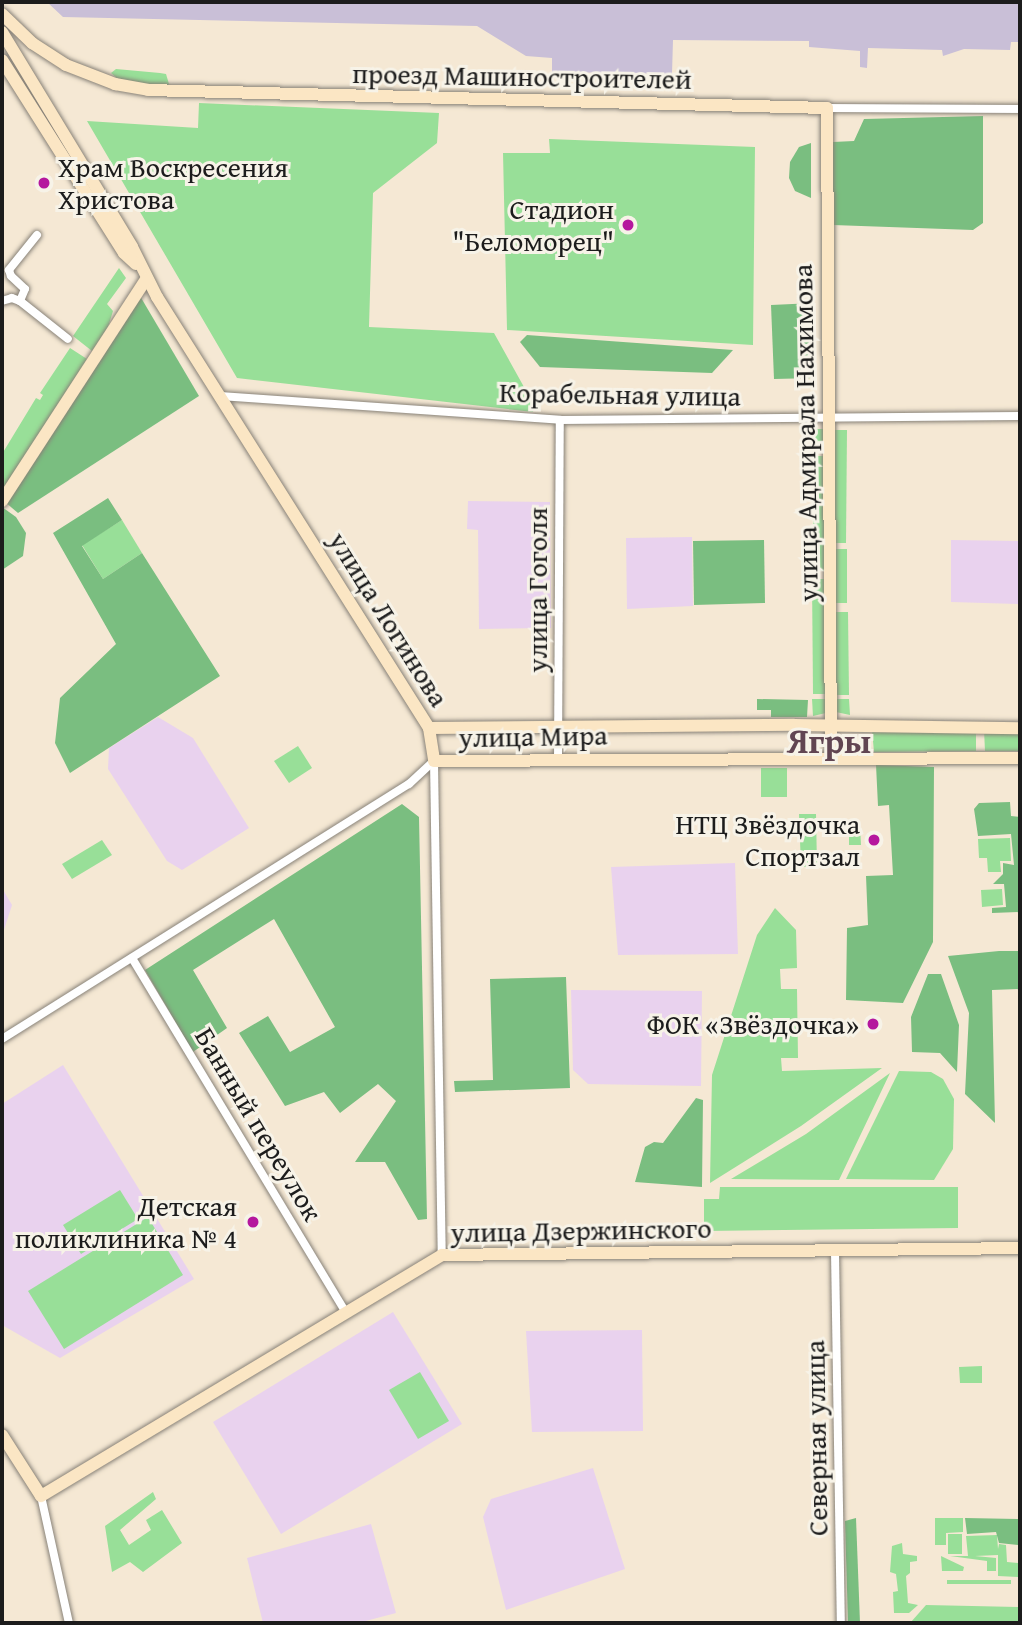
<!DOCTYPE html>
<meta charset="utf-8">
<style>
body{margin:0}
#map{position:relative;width:1022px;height:1625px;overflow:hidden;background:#f5e8d4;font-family:"Gentium Book Plus",serif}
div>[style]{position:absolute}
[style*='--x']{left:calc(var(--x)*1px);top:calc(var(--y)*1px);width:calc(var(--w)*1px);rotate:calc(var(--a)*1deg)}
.built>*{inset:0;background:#e9d2ee}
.industrial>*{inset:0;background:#c9bfd7}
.green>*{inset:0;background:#98df98}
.forest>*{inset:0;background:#7abe80}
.roads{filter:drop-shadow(0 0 2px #888278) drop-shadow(0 0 2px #888278)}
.street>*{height:8px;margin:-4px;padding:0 4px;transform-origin:4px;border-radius:4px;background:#fff}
.secondary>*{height:12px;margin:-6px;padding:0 6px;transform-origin:6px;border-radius:6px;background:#fbe6c4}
.dots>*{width:19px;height:19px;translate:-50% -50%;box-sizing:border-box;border:4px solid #f7f3e8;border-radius:50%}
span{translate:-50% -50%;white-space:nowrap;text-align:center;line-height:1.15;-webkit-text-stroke:6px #f7f3e8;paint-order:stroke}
.street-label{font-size:28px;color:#1c1c1c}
.poi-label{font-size:28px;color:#1c1c1c}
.left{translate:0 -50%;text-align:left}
.right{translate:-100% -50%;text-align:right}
.district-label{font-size:35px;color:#614552;font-weight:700}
.frame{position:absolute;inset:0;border:4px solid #1c1c1c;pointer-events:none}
</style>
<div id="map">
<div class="built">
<div style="clip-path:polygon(468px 501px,550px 502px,551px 628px,479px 629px,478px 530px,467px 529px)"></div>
<div style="clip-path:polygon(692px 537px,693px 606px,627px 609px,626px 538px)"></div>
<div style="clip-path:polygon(951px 540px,1019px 541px,1018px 604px,951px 602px)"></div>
<div style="clip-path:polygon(158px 717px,193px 738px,249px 828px,182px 870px,167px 861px,108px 769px,109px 748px)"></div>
<div style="clip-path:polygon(735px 863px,738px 954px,618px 955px,611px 867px)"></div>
<div style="clip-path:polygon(2px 888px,12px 905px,2px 936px)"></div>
<div style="clip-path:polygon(571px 990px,702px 991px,701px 1086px,588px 1084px,573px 1070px)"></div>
<div style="clip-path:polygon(63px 1065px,194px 1279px,60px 1358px,2px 1325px,2px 1104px)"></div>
<div style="clip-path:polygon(393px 1312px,462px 1424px,281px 1534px,213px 1422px)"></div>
<div style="clip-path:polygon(642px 1330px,643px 1431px,532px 1432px,526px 1331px)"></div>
<div style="clip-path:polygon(593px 1468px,625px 1569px,506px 1610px,483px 1517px,491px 1499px)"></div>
<div style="clip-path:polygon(371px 1524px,396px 1613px,358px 1623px,263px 1623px,247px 1558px)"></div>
</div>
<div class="industrial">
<div style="clip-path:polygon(47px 2px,1020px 2px,1020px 42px,1011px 42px,1010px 50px,964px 49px,943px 56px,942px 50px,868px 48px,867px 68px,860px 67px,860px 51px,809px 47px,809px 41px,673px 40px,672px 74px,552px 72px,552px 58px,526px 56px,477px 26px,63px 17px)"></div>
</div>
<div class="green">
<div style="clip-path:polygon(116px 69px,160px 73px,166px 74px,169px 84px,165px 88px,118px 79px,111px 73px)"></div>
<div style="clip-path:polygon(199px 103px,439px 113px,437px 143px,373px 193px,369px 327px,494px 333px,534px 405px,533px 412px,237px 378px,87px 121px,198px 128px)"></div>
<div style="clip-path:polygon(549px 139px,755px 147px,753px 345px,507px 330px,503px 153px,550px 153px)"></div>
<div style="clip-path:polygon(119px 268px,126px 278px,107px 304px,113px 311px,108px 327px,92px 351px,73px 336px)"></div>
<div style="clip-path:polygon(70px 348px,87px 359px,2px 491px,2px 454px,36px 398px,40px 400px,43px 395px,40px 393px)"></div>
<div style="clip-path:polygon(812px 429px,825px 429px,825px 449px,812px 449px)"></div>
<div style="clip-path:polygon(835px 430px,847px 430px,846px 543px,834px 543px)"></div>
<div style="clip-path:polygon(813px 456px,824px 456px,825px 571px,813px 571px)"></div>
<div style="clip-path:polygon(122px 520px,142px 553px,103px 579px,82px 545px)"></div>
<div style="clip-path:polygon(834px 549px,847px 549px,847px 603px,834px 603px)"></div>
<div style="clip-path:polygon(812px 579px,826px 579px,827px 694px,813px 694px)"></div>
<div style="clip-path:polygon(834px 612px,848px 612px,849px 695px,834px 695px)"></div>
<div style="clip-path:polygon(812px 699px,828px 699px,826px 713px,813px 716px)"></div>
<div style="clip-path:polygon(834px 699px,849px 699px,850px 715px,836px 712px)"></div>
<div style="clip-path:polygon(976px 728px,976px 751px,874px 752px,872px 730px)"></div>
<div style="clip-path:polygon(1020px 729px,1020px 751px,985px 751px,984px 730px)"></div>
<div style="clip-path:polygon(298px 746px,312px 768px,289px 783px,274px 761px)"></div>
<div style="clip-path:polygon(761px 768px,787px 768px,787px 797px,761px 797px)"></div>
<div style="clip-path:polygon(799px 814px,816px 814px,817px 867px,801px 867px)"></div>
<div style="clip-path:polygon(849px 825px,860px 825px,861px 845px,849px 845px)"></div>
<div style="clip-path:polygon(1010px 838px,1011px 861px,1000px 861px,1001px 872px,988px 872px,987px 858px,979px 858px,978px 839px)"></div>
<div style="clip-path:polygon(102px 840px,112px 855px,72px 879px,62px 864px)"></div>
<div style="clip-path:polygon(1002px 889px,1003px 905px,982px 907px,981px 890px)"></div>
<div style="clip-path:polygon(775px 908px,796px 930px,797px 968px,780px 969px,781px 989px,797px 989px,798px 1058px,781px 1058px,782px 1071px,882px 1068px,801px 1126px,710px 1183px,712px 1075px,757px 935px)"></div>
<div style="clip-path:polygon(899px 1071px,931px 1072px,943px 1079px,954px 1099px,953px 1149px,934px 1180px,846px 1179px)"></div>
<div style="clip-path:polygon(890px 1073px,839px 1180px,731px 1179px,806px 1134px)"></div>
<div style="clip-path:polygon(720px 1187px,958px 1187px,958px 1228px,704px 1231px,704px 1199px,719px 1199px)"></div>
<div style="clip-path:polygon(120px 1190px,138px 1219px,81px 1254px,63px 1225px)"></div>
<div style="clip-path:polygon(148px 1217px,183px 1275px,64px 1349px,28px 1291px)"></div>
<div style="clip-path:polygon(982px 1366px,982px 1383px,960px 1383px,959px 1367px)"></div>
<div style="clip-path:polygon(420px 1372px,449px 1421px,418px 1439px,389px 1390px)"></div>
<div style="clip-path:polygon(153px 1492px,156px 1499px,120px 1530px,129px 1545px,151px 1530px,146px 1520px,162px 1510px,182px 1543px,143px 1572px,130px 1562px,112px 1572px,105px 1526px)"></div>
<div style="clip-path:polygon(935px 1518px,963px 1518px,963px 1532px,946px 1533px,946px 1545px,935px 1545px)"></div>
<div style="clip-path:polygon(948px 1534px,962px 1534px,962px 1554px,948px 1554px)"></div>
<div style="clip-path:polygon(997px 1535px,998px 1549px,999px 1544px,1006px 1545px,1007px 1562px,1018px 1563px,1018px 1577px,998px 1576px,998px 1555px,975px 1556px,996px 1558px,996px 1571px,987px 1571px,987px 1561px,950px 1556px,968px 1556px,966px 1536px)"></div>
<div style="clip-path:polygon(902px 1543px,903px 1554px,917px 1556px,917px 1561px,910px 1562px,910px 1573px,906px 1576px,908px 1603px,918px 1605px,909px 1613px,894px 1613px,893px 1592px,898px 1591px,896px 1574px,890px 1572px,892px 1546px)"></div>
<div style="clip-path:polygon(941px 1556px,964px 1567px,963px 1571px,942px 1571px)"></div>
<div style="clip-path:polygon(947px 1580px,1011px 1580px,1011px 1584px,947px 1584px)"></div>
<div style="clip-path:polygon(926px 1605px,1020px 1607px,1020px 1621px,911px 1622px)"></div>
</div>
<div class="forest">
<div style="clip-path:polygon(983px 116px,983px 223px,973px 230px,833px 225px,833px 142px,854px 141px,864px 119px)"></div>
<div style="clip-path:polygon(811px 143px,811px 198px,795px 191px,789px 178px,790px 162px,799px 147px)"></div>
<div style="clip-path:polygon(140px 296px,199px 396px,18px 513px,5px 502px)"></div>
<div style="clip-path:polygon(814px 303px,815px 378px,774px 379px,771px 305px)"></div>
<div style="clip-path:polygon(527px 335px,733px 350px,712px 373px,540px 367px,520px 342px)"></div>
<div style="clip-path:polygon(108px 498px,122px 520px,82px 546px,103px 579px,142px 553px,220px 676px,70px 773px,55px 743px,60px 698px,116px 644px,53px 533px)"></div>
<div style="clip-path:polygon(2px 507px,16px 517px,26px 533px,23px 556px,2px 570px)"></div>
<div style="clip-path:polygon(764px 540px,765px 603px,694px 605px,693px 541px)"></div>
<div style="clip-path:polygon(757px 699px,808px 700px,807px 717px,771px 717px,771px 710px,757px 710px)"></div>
<div style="clip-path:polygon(876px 765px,934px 767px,933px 942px,903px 1003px,846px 1000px,847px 928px,868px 925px,866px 876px,893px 875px,889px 805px,878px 806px)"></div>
<div style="clip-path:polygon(1010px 802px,1011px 816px,1020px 817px,1020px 912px,992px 913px,992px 908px,1006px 907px,1004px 884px,993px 884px,1003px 874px,1003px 863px,1014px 865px,1011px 834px,978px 836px,974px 809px,979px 803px)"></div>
<div style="clip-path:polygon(402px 804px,419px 817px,427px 1219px,418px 1220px,385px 1162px,355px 1162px,396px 1101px,378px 1084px,340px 1113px,324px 1092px,285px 1106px,239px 1033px,268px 1016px,290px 1052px,335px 1027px,274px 919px,193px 970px,227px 1028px,193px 1052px,145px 970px)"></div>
<div style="clip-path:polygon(999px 951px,1020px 951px,1020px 989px,992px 990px,995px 1123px,965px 1094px,969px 1013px,948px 956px)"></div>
<div style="clip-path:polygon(928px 974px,941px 974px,959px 1025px,957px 1072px,940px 1053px,912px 1052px,911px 1017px)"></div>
<div style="clip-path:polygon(566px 977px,570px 1088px,455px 1092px,454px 1081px,493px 1080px,490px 979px)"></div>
<div style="clip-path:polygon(696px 1098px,703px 1100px,702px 1187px,635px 1182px,645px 1147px,654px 1142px,663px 1143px)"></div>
<div style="clip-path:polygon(856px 1518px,860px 1623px,848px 1623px,845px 1521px)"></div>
<div style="clip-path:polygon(965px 1518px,1020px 1519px,1020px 1560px,1018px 1545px,999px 1543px,996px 1532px,967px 1534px)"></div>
</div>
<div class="roads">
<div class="street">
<div style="--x:827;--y:108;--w:193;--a:0.3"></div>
<div style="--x:37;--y:235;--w:45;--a:128.7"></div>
<div style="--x:9;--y:270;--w:6;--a:72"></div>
<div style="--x:11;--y:276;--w:19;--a:43"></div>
<div style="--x:25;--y:289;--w:13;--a:113"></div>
<div style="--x:20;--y:301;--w:61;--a:38.4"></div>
<div style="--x:2;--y:301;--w:10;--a:-17"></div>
<div style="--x:12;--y:298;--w:9;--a:21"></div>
<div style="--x:220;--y:396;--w:341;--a:4"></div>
<div style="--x:560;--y:420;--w:460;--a:-0.5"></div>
<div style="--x:558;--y:760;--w:340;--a:-89.7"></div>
<div style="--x:434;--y:761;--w:494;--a:89.1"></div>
<div style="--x:132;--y:958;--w:415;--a:58.9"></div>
<div style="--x:2;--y:1039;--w:480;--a:-32.1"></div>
<div style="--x:409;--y:784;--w:34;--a:-43"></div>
<div style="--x:835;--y:1252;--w:371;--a:89.1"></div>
<div style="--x:41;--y:1496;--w:130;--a:77.6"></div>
</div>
<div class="secondary">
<div style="--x:2;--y:14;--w:42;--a:44"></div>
<div style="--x:32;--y:43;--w:40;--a:32.9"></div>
<div style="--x:66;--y:65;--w:53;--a:21.2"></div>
<div style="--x:115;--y:84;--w:34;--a:10"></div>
<div style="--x:148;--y:90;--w:679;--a:1.52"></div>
<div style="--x:827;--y:108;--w:650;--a:89.65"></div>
<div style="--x:2;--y:32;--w:251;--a:58.8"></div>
<div style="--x:132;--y:247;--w:56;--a:63.4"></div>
<div style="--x:157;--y:297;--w:510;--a:57.74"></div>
<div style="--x:429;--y:728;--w:33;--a:81"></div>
<div style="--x:434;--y:761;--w:586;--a:-0.29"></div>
<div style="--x:2;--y:60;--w:228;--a:57.7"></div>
<div style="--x:124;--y:253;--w:16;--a:43"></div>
<div style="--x:2;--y:501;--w:265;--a:-57"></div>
<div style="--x:429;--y:728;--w:365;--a:-0.5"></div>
<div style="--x:794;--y:725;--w:226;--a:0.8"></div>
<div style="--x:2;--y:1435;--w:72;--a:57.4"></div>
<div style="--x:41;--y:1496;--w:468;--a:-31"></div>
<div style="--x:442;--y:1255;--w:578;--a:-0.69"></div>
</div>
</div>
<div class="dots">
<div style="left:44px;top:183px;background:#b5179e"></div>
<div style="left:628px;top:225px;background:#b5179e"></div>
<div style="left:874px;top:840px;background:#b5179e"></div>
<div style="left:873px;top:1024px;background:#b5179e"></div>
<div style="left:253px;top:1222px;background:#b5179e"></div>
</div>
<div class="street-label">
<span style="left:522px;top:76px;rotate:1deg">проезд Машиностроителей</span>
<span style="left:620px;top:394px;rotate:1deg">Корабельная улица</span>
<span style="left:805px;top:433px;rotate:-91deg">улица Адмирала Нахимова</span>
<span style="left:537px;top:590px;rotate:-90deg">улица Гоголя</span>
<span style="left:389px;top:619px;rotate:58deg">улица Логинова</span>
<span style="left:533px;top:736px;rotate:-1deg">улица Мира</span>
<span style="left:259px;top:1124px;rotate:59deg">Банный переулок</span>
<span style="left:581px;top:1230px;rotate:-1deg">улица Дзержинского</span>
<span style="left:816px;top:1438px;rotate:-91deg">Северная улица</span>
</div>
<div class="poi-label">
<span class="left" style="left:58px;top:183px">Храм Воскресения<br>Христова</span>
<span class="right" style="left:614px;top:225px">Стадион<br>"Беломорец"</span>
<span class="right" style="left:860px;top:840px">НТЦ Звёздочка<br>Спортзал</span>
<span class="right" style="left:859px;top:1024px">ФОК «Звёздочка»</span>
<span class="right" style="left:237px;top:1222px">Детская<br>поликлиника № 4</span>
</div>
<div class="district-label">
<span style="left:829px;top:741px">Ягры</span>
</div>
<div class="frame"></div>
</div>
